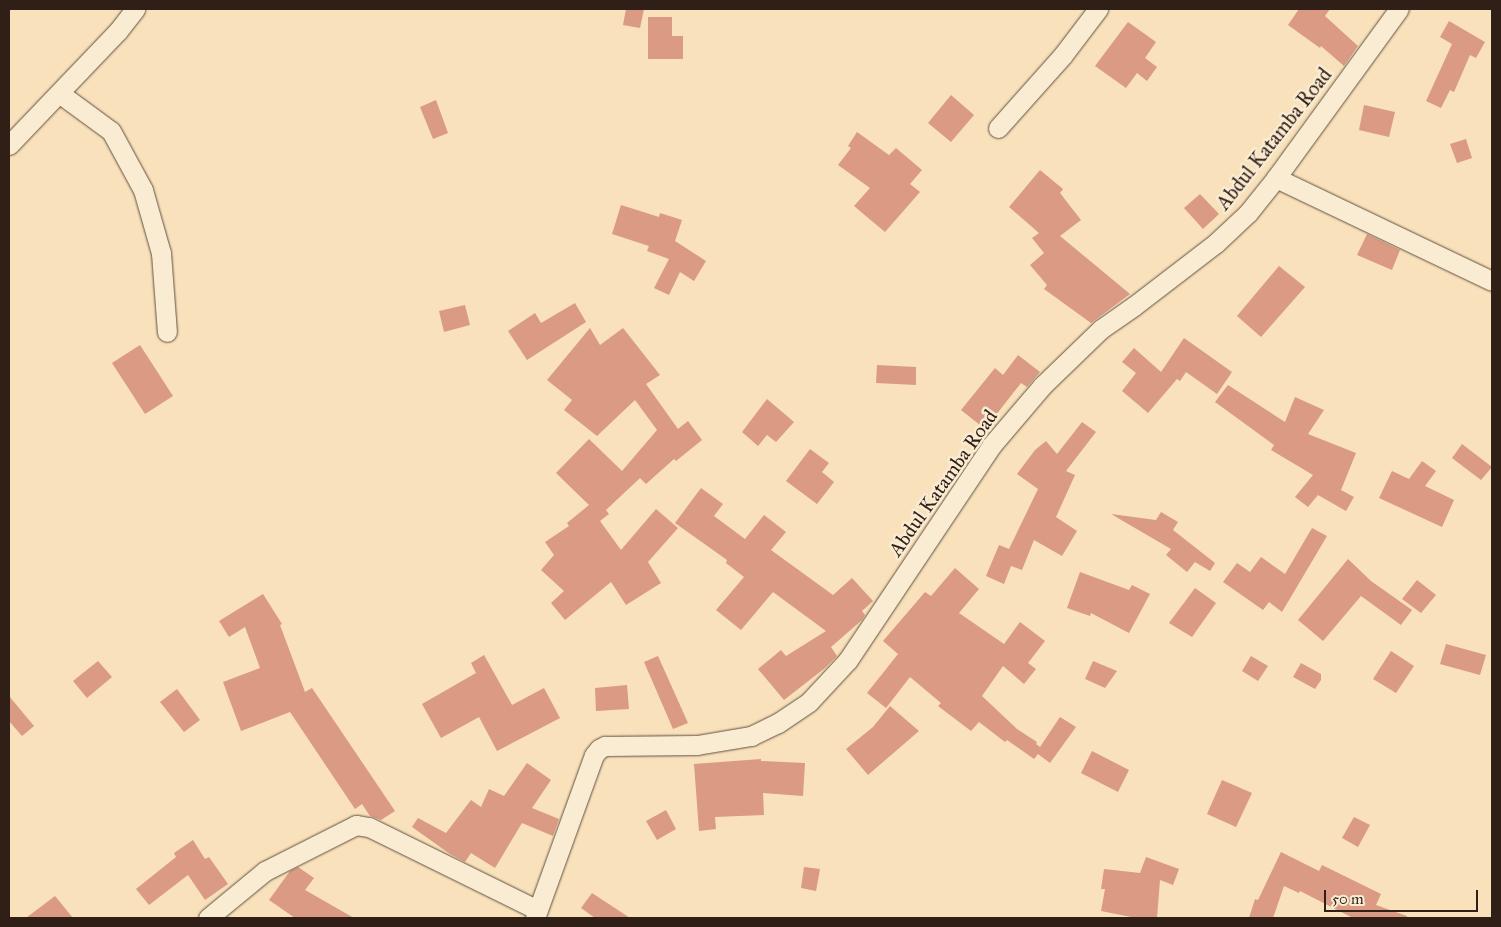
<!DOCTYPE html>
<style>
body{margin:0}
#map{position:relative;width:1501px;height:927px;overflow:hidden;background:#f8e1bb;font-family:"IM FELL Great Primer",serif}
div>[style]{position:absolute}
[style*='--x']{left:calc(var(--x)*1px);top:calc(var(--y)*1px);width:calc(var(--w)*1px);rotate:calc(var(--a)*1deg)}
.building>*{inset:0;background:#da9a83}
.roads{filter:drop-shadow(0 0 1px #625040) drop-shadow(0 0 1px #625040)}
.minor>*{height:19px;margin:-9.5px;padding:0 9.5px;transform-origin:9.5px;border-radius:9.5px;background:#faecd3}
span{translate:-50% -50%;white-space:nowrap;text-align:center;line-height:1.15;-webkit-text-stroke:5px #faecd3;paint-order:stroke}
.street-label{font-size:20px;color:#301f17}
.frame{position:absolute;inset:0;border:10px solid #301f17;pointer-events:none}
.scale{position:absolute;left:1324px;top:890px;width:154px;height:22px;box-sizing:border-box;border:2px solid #301f17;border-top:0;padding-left:6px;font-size:15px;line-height:18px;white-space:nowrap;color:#301f17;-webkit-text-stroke:4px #faecd3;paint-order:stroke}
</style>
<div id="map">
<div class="building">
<div style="clip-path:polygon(626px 9px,644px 9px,640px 28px,623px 25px)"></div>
<div style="clip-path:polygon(1299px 9px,1330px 9px,1325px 16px,1358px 46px,1344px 66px,1321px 46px,1320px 48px,1288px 25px)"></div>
<div style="clip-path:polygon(648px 17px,672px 17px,672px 36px,683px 36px,683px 59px,648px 59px)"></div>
<div style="clip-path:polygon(1449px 21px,1485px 42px,1476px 58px,1470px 55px,1454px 92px,1450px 90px,1441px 108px,1426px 101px,1452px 44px,1440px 37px)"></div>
<div style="clip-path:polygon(1128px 22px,1156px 42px,1145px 58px,1157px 67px,1147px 81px,1137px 73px,1126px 88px,1095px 66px)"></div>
<div style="clip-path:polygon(951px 95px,974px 115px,951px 142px,928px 123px)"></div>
<div style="clip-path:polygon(436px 100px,448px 133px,433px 139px,420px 107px)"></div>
<div style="clip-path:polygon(1364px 105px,1395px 112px,1389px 137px,1359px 130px)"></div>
<div style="clip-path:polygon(857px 132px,889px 155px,896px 148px,922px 170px,910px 184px,920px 192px,885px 232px,854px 206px,870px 188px,838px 165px,851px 148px,848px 146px)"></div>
<div style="clip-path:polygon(1466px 139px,1472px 158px,1457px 163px,1450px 144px)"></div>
<div style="clip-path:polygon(1040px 170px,1063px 189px,1060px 193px,1081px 220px,1060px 236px,1130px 294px,1091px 323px,1044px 289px,1047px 285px,1030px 265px,1044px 253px,1032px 238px,1039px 233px,1009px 207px)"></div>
<div style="clip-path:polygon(1200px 194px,1219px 214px,1203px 229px,1184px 208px)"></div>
<div style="clip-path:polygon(621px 205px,659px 217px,660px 213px,682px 220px,675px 241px,706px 261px,694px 281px,680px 272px,669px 295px,654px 288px,669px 259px,647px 251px,649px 246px,612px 234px)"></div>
<div style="clip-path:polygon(1367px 234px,1400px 250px,1392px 270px,1357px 255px)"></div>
<div style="clip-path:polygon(1279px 266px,1305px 287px,1261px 337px,1237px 316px)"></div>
<div style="clip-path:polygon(575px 303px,586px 322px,527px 360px,508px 331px,535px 313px,541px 323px)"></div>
<div style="clip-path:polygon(465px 305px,470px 325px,444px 332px,439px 311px)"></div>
<div style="clip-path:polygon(590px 328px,600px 345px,623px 328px,660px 375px,646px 384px,678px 429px,688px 421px,702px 440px,676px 461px,674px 459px,646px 484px,640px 478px,606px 510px,609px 514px,600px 521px,621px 550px,656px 509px,678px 528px,648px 562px,661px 583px,626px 605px,611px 582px,565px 620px,551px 603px,564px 591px,541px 570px,554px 555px,545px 542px,569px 526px,567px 523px,589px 505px,556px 473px,589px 439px,622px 471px,657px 430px,635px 400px,597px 436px,564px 410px,572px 400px,547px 380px)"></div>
<div style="clip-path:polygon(1184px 338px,1232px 372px,1217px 394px,1186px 372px,1180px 381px,1177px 379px,1148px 413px,1122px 391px,1136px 373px,1122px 362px,1134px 348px,1161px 372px)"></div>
<div style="clip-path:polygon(140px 345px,173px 396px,145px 414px,112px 363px)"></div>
<div style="clip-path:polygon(1018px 355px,1040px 372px,1027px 387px,1021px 383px,985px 429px,961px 410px,995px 368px,1003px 375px)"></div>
<div style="clip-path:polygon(877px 365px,916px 367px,916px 385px,876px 383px)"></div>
<div style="clip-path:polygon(1228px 385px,1285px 422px,1295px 397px,1324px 410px,1308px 434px,1356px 453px,1341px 490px,1354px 497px,1346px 511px,1318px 495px,1308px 507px,1295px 497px,1313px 475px,1271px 450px,1274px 445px,1215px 402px)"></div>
<div style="clip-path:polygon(767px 399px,794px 422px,776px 442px,767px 435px,758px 446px,742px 432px)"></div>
<div style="clip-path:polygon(1082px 422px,1096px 432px,1066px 471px,1075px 475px,1056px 517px,1077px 531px,1062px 556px,1034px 540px,1022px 570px,1011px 566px,1004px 584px,986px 576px,999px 545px,1009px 549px,1038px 489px,1017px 474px,1035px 450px,1046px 441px,1057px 454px)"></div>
<div style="clip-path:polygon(1462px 444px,1492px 467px,1481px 480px,1452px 458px)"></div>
<div style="clip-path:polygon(810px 449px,829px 463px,822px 472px,834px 482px,817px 504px,786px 481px)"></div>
<div style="clip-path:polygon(1422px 461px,1436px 471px,1425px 486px,1454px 500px,1442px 527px,1379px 498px,1392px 471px,1409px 479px)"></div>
<div style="clip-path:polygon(701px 488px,723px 504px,714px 516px,745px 539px,764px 515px,786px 532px,771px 550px,833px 595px,852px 578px,873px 601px,862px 611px,865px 615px,862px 620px,831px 647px,837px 656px,825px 668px,784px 700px,758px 669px,781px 650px,786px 656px,826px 631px,773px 592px,741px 630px,716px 610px,744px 577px,726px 563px,727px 560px,675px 523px)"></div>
<div style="clip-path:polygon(1161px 512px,1178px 522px,1173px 530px,1215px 563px,1210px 571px,1195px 562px,1187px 572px,1166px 555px,1171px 549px,1111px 514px,1156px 520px)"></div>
<div style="clip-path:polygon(1312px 528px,1327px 536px,1282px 612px,1269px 602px,1263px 610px,1223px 582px,1237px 563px,1250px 572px,1261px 557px,1285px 574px)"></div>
<div style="clip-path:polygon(1348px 559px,1371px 581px,1412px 610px,1401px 625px,1361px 596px,1323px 641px,1298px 620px)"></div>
<div style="clip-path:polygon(955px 568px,979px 589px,959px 613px,1004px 644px,1020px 622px,1045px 641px,1028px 663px,1036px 669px,1024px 684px,1003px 666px,982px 696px,1017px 729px,1037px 742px,1036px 744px,1040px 747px,1060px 717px,1076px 727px,1050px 763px,1038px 754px,1034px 759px,1007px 740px,1005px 742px,979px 722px,971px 731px,938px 706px,941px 703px,910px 677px,886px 708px,867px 693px,898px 654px,883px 641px,925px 592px,931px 596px)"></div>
<div style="clip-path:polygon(1080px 572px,1129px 590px,1132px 585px,1150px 594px,1129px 633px,1091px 613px,1090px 616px,1067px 608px)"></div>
<div style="clip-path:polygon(1417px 580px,1436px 595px,1421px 613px,1402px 599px)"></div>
<div style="clip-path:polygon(1195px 588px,1216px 603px,1192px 637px,1169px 623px)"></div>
<div style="clip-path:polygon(263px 594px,282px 624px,280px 625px,305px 692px,312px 688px,395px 811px,381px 820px,370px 816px,362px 804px,355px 809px,290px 712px,241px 731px,223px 682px,260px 668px,245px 627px,229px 637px,219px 621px)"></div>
<div style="clip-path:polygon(1446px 644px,1486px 655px,1480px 675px,1440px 664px)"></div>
<div style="clip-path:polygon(1391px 651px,1414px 666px,1396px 693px,1373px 679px)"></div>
<div style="clip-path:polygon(484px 655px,512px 705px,544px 688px,560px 718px,497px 751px,479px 717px,441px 738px,422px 704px,476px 673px,471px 663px)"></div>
<div style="clip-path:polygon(658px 656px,688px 723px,673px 729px,644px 662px)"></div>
<div style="clip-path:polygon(1251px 656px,1268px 666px,1258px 681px,1242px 671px)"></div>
<div style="clip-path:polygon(98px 661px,112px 677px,87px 698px,73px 681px)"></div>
<div style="clip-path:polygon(1093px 661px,1117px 671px,1105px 688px,1085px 679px)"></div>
<div style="clip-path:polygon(1301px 663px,1321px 674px,1321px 680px,1315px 689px,1293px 677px)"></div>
<div style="clip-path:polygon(627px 685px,629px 709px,596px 711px,595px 688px)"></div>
<div style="clip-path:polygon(177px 689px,200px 720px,184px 732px,160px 702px)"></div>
<div style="clip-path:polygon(9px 696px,34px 726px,22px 736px,9px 721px)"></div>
<div style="clip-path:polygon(890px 706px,919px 731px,868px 775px,846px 749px,873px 727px)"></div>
<div style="clip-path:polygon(1092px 751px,1129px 770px,1118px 792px,1081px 773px)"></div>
<div style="clip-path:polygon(761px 759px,761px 761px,805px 763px,803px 796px,763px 793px,764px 815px,715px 817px,716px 829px,699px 831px,694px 764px)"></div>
<div style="clip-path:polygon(527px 763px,551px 780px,532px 808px,559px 819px,553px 836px,522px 823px,495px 868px,471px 853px,465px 862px,450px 854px,412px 827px,418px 818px,446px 833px,471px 800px,481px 807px,489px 789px,504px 796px)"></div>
<div style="clip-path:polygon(1222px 780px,1252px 793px,1236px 827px,1207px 814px)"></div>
<div style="clip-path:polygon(666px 810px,676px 829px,657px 840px,646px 821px)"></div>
<div style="clip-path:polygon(1354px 817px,1370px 825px,1358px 847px,1342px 838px)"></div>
<div style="clip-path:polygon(193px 840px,205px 859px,209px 857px,228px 884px,205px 900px,188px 875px,149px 905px,136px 889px,176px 857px,174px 853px)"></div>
<div style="clip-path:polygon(1281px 852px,1319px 871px,1322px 865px,1381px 894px,1376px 905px,1407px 916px,1407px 918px,1353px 918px,1300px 891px,1299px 893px,1284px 886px,1273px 918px,1249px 918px,1255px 899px,1258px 900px)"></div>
<div style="clip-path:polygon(1146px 857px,1179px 869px,1173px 885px,1160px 880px,1157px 918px,1136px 918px,1101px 911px,1105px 889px,1101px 889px,1104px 869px,1140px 873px)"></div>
<div style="clip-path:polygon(298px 867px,314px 878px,305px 890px,354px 918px,295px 918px,269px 900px,290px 871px)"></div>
<div style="clip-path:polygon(804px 867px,820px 869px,816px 891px,801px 888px)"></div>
<div style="clip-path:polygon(592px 893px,630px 918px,595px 918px,581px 908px)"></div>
<div style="clip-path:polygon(55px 896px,73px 918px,26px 918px)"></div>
</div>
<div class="roads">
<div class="minor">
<div style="--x:59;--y:93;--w:64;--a:36.2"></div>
<div style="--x:111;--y:131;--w:67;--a:61.5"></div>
<div style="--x:143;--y:190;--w:66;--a:74.1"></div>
<div style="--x:161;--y:253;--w:79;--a:85.7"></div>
<div style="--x:998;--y:128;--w:98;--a:-48.3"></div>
<div style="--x:1063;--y:55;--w:58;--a:-52.7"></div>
<div style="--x:9;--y:145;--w:158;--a:-46.3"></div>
<div style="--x:118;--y:31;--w:28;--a:-52"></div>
<div style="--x:1276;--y:178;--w:239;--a:25.5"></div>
<div style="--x:208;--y:918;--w:74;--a:-39.5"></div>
<div style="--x:265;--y:871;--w:102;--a:-26.8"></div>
<div style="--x:356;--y:825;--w:13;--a:9"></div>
<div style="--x:369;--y:827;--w:188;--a:26.2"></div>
<div style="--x:535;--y:918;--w:173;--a:-70.1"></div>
<div style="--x:594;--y:755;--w:8;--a:-50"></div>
<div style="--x:599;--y:749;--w:7;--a:-27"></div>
<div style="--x:605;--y:746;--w:92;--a:-0.6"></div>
<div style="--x:697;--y:745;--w:55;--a:-9.5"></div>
<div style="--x:751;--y:736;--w:30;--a:-26"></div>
<div style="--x:778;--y:723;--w:37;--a:-34"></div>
<div style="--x:809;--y:702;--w:57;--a:-47.1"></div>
<div style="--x:848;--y:660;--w:257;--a:-56.2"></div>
<div style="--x:991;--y:446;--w:79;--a:-49.6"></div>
<div style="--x:1042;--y:386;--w:82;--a:-44"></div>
<div style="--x:1101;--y:329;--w:40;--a:-34.9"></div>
<div style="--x:1134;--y:306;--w:103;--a:-37.5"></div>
<div style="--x:1216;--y:243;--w:44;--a:-43.2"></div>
<div style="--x:1248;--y:213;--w:45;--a:-51.3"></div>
<div style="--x:1276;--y:178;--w:209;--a:-54"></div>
</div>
</div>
<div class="street-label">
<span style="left:1274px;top:139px;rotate:-52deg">Abdul Katamba Road</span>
<span style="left:943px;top:483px;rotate:-55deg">Abdul Katamba Road</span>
</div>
<div class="frame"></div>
<div class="scale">50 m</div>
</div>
